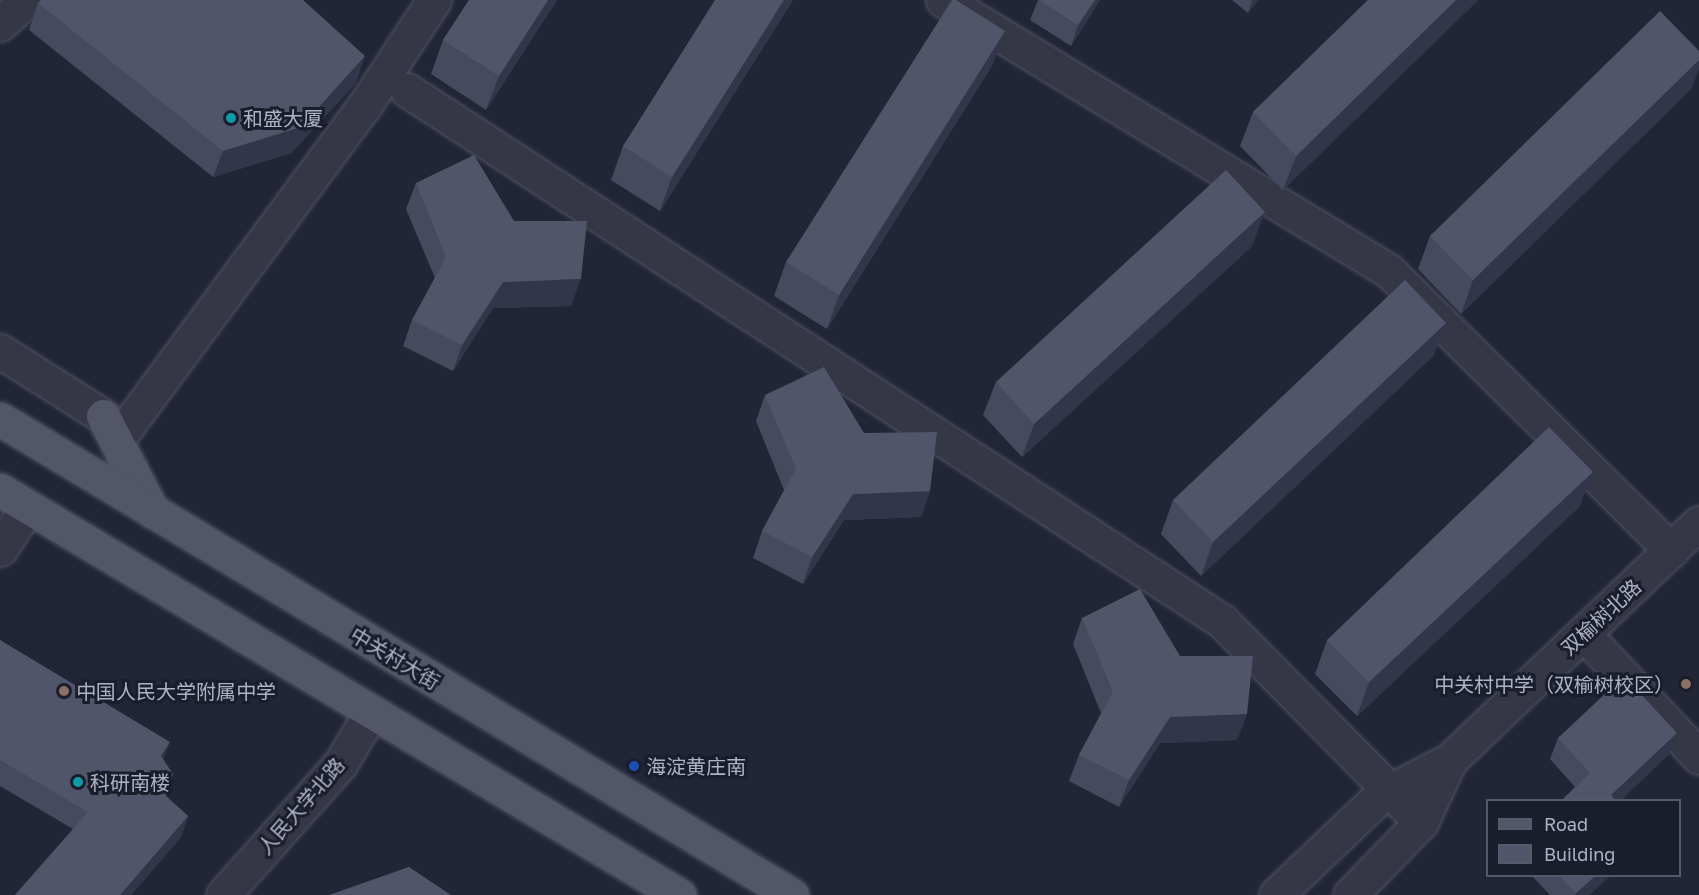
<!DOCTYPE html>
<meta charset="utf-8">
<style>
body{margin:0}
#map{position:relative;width:1699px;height:895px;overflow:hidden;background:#212536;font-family:"Golos Text","Noto Sans SC",sans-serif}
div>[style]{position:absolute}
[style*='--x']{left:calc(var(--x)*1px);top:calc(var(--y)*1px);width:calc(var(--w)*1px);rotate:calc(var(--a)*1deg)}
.roads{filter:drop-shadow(0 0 2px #4f5262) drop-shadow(0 0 2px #4f5262)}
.minor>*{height:33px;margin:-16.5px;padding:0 16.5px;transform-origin:16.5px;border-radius:16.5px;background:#353747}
.major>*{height:33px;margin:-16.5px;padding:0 16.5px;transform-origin:16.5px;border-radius:16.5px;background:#535667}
.wall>*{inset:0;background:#464a5f}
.shaded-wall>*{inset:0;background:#32364a}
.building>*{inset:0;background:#51556a}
.dots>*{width:16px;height:16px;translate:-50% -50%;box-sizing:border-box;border:3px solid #1a1d2c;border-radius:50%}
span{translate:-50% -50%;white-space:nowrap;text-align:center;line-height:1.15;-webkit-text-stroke:6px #1a1d2c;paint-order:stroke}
.poi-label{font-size:20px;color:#afb2c4}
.left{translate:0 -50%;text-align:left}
.right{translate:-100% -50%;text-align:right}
.street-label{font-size:20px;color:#afb2c4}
.legend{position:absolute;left:1486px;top:799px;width:195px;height:78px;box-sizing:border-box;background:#1a1d2c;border:2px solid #565969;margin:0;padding:8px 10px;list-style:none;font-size:18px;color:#afb2c4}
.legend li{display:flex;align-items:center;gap:12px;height:30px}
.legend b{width:30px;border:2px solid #565969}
</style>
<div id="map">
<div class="roads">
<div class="minor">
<div style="--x:943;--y:0;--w:522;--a:31.28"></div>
<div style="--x:1389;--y:271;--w:397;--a:44.7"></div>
<div style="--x:0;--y:24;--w:36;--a:-42"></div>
<div style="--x:407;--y:90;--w:973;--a:33.09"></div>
<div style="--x:1222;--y:621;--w:283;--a:45.3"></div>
<div style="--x:0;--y:351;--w:122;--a:32.3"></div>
<div style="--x:125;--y:429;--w:403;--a:-53.5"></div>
<div style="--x:365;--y:105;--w:126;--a:-56.7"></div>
<div style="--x:0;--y:549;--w:50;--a:-56.3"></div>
<div style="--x:1583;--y:633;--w:170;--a:46.9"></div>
<div style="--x:223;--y:895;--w:177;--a:-48.2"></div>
<div style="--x:341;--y:763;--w:59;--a:-59.5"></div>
<div style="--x:1276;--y:895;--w:144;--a:-43.6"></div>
<div style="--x:1380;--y:796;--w:79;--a:-27.2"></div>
<div style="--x:1450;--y:760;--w:344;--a:-43.6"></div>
<div style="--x:1350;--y:895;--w:102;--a:-45.8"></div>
<div style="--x:1421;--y:822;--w:68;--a:-64.9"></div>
</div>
<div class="major">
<div style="--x:103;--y:416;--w:108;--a:62.5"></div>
<div style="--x:0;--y:419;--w:924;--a:31.01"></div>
<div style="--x:0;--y:490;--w:791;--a:30.81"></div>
</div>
</div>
<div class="wall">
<div style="clip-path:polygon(469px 0,557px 0,486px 110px,431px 74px,443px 40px)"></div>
<div style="clip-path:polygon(793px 0,660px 211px,611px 180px,623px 146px)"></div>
<div style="clip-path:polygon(1038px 0,1100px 0,1071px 46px,1030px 20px)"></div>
<div style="clip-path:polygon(1232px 0,1258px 0,1248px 13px)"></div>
<div style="clip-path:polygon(1368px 0,1478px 0,1283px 190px,1240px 146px,1253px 112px)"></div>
<div style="clip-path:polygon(38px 3px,356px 83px,291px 153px,213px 177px,29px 30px)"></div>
<div style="clip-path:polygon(1005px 31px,993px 64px,827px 329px,774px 296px,786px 262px)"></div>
<div style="clip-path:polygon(1699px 51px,1699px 68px,1691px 89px,1461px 314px,1418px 269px,1430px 236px)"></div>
<div style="clip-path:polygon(416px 183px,514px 221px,571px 306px,493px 308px,453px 371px,403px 346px,412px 320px,435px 278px,406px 209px)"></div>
<div style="clip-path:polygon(1252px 246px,1022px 457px,983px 415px,996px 382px)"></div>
<div style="clip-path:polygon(1446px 323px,1433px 356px,1201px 576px,1161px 534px,1173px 500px)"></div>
<div style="clip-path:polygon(765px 395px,864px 433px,930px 491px,921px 517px,844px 520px,803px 584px,753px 558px,762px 531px,784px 490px,756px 421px)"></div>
<div style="clip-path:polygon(1580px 506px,1357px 716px,1315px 674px,1327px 640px)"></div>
<div style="clip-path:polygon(1082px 618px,1180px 656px,1247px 714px,1237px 740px,1160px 743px,1119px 807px,1069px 781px,1079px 755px,1101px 713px,1073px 644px)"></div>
<div style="clip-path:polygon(0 640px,163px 760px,166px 796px,188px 816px,181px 837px,131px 895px,15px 895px,73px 829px,0 786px)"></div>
<div style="clip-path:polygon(1558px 738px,1669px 754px,1620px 801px,1561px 801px,1575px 787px,1550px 759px)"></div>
<div style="clip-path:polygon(1532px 876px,1610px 876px,1589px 895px,1550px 895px)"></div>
</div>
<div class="shaded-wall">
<div style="clip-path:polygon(548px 0,557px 0,486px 110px,499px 76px)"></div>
<div style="clip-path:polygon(784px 0,793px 0,660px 211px,672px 177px)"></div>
<div style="clip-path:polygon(1095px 0,1100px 0,1071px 46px,1078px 25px)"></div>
<div style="clip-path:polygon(1252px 0,1258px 0,1248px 13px)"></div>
<div style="clip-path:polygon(1456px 0,1478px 0,1283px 190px,1296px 156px)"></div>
<div style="clip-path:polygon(1005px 31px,993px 64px,827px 329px,839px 295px)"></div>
<div style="clip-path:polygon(365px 56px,356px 83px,291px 153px,213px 177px,223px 151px)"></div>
<div style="clip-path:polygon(1699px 60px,1699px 68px,1691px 89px,1461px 314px,1473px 280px)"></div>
<div style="clip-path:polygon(1265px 212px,1252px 246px,1022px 457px,1034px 424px)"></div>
<div style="clip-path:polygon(581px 279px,571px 306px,493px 308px,453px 371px,462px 345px,503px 282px)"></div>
<div style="clip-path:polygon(1446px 323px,1433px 356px,1201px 576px,1213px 542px)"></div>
<div style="clip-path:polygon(1593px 472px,1580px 506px,1357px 716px,1369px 682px)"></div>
<div style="clip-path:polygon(930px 491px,921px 517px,844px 520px,803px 584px,812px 557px,853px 494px)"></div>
<div style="clip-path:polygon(1247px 714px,1237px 740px,1160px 743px,1119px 807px,1129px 780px,1170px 717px)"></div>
<div style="clip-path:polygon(1677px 733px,1669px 754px,1620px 801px,1609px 801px,1611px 795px)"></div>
<div style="clip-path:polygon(170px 742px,162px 763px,161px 756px)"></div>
<div style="clip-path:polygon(188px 816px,181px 837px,131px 895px,120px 895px)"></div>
<div style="clip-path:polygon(1595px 876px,1610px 876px,1589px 895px,1575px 895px,1576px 893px)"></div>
</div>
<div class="building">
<div style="clip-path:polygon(41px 0,303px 0,365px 56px,301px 127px,223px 151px,38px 3px)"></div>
<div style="clip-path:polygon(469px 0,548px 0,499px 76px,443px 40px)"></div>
<div style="clip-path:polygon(715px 0,784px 0,672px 177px,623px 146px)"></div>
<div style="clip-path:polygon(952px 0,956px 0,1005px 31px,839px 295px,786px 262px)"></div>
<div style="clip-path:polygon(1039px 0,1095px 0,1078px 25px)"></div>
<div style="clip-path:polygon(1368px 0,1456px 0,1296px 156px,1253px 112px)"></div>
<div style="clip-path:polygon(1660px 11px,1699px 51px,1699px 60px,1473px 280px,1430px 236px)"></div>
<div style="clip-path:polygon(474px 155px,514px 221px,587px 221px,581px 279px,503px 282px,462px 345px,412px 320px,446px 257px,416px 183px)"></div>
<div style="clip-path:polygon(1226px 170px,1265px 212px,1034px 424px,996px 382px)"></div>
<div style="clip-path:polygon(1405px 280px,1446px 323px,1213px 542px,1173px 500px)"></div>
<div style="clip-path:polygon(824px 367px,864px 433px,937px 432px,930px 491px,853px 494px,812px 557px,762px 531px,796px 469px,765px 395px)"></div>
<div style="clip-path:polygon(1549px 427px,1593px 472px,1369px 682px,1327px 640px)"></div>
<div style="clip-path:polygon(1140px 589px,1180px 656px,1253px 656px,1247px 714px,1170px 717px,1129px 780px,1079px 755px,1113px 692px,1082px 618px)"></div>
<div style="clip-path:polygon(0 640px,170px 742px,161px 756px,173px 774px,166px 796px,188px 816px,120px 895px,15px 895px,88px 812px,0 760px)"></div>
<div style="clip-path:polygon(1624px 676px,1677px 733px,1611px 795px,1616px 801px,1561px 801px,1590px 773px,1558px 738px)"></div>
<div style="clip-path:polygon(409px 867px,451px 895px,329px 895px)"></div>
<div style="clip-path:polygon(1559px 876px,1595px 876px,1576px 893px)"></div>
</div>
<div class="dots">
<div style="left:231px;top:118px;background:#0f9aa8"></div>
<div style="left:1686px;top:684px;background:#8d6e63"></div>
<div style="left:64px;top:691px;background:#8d6e63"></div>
<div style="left:634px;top:766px;background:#1a4fb4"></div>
<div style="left:78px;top:782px;background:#0f9aa8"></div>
</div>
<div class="poi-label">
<span class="left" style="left:243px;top:118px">和盛大厦</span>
<span class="right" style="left:1674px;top:684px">中关村中学（双榆树校区）</span>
<span class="left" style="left:76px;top:691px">中国人民大学附属中学</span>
<span class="left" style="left:646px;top:766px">海淀黄庄南</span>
<span class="left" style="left:90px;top:782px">科研南楼</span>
</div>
<div class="street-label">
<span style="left:1601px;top:617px;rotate:-43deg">双榆树北路</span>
<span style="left:395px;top:658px;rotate:31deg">中关村大街</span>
<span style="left:301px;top:806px;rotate:-49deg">人民大学北路</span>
</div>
<ul class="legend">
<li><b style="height:8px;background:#535667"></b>Road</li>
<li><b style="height:16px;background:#51556a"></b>Building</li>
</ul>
</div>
